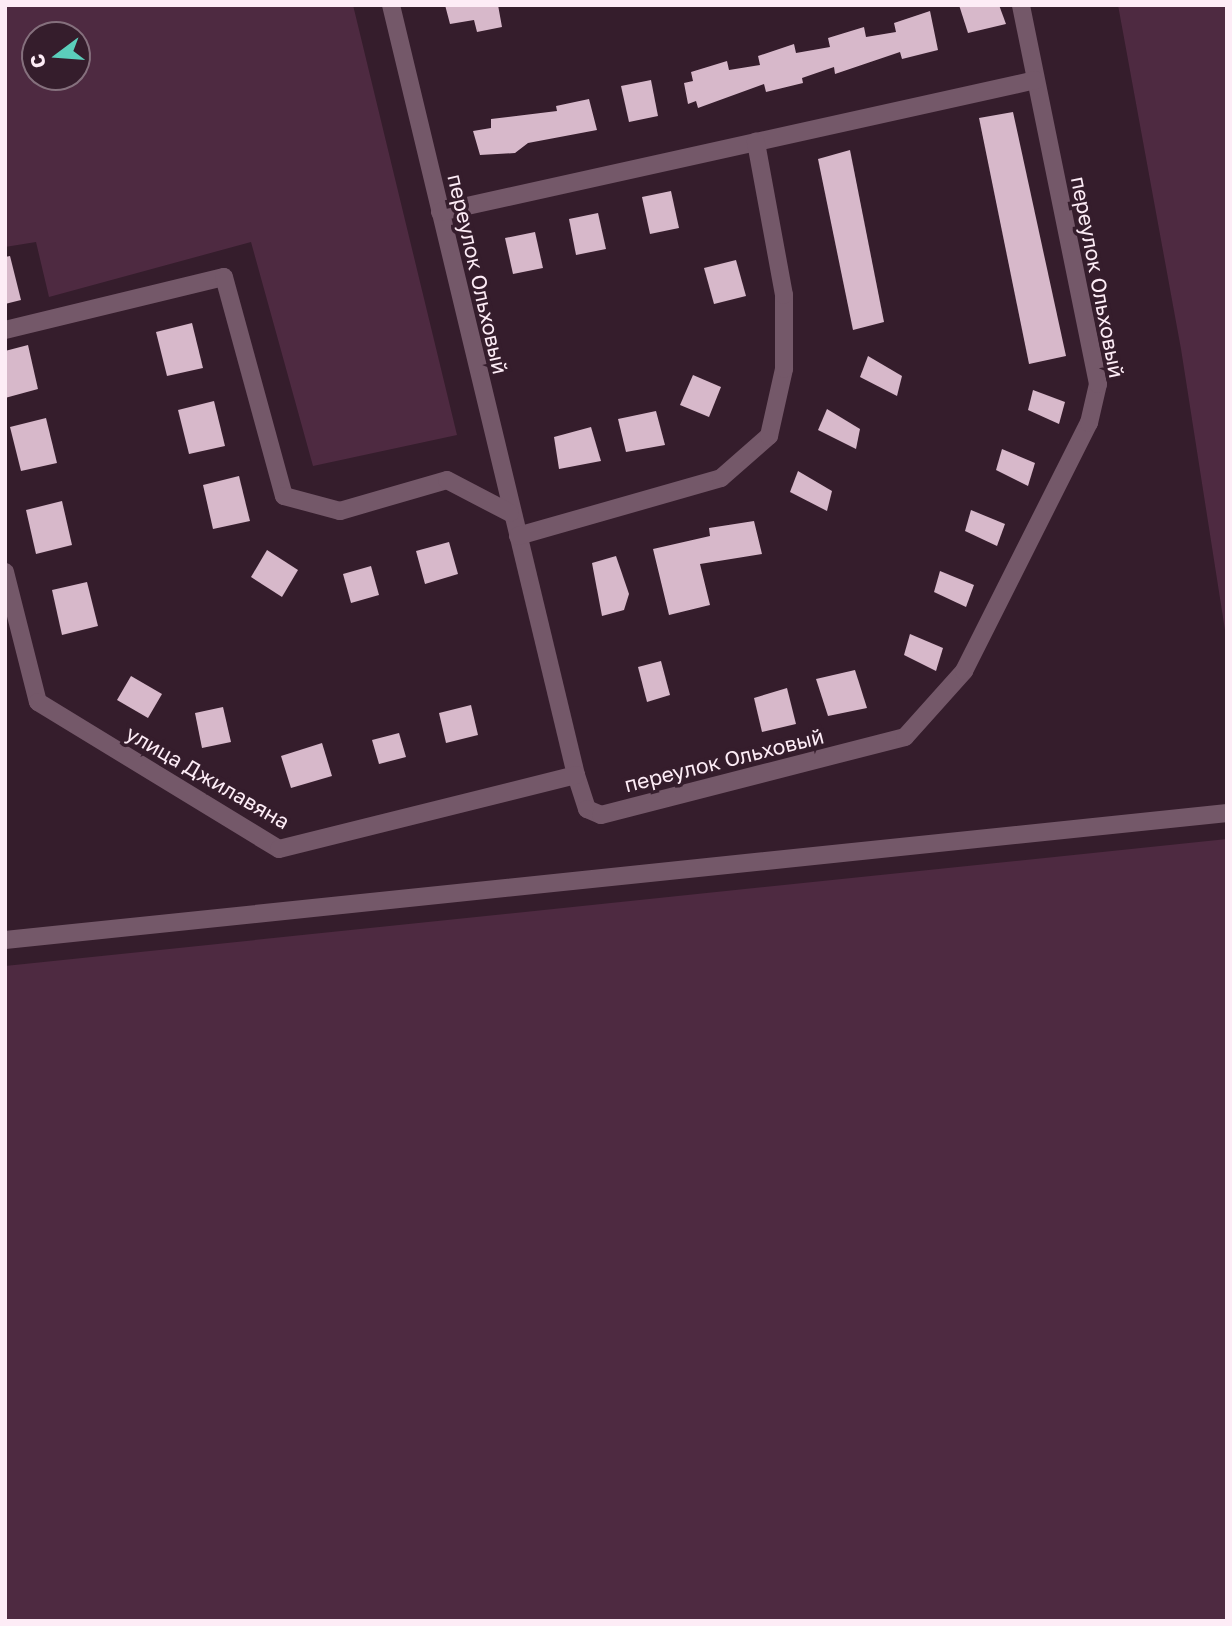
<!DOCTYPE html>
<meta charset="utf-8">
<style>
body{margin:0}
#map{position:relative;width:1232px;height:1626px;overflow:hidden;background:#351d2c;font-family:"Golos Text",sans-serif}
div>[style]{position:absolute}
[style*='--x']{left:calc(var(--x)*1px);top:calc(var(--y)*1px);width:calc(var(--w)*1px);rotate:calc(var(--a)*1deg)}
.green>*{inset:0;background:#4e2a41}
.building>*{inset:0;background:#d7b8ca}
.street>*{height:18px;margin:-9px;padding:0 9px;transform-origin:9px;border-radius:9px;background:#745869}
span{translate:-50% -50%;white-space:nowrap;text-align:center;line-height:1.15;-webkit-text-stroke:7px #351d2c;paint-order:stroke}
.street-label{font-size:21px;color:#fdecf6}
.frame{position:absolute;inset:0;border:7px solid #fdecf6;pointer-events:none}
.north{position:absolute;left:21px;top:21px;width:70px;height:70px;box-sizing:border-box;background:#351d2c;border:2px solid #85707d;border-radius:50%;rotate:254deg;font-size:19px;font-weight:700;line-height:28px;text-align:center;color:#fdecf6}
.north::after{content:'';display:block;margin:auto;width:24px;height:32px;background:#5bcebb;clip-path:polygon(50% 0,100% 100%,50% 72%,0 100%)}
</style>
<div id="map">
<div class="green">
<div style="clip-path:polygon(evenodd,5px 5px,353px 5px,457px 435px,313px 466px,251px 242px,49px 297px,36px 242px,5px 247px,5px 5px,35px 35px,77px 35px,77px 77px,35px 77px,35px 35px)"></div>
<div style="clip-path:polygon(1118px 5px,1227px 5px,1227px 643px,1181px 349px)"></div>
<div style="clip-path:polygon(1227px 839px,1227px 1621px,5px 1621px,5px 966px)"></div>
</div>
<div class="building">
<div style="clip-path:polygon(445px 5px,498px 5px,502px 27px,477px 32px,474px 20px,450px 24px)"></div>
<div style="clip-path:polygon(959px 5px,999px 5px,1006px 24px,968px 33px)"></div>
<div style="clip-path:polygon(930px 11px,938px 50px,902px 59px,900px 52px,835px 74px,834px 67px,802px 78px,803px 83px,766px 92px,764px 84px,698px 108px,696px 101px,688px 104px,684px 83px,693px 81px,691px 72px,727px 61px,729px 70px,760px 65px,758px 56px,794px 44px,796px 53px,830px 47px,828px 38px,864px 27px,866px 37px,896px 32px,894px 23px)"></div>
<div style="clip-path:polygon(651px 80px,658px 116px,629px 122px,621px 86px)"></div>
<div style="clip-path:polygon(589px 99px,597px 130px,528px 143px,515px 153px,480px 155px,473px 131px,491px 128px,491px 119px,557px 111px,556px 106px)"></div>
<div style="clip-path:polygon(1013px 112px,1066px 356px,1029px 364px,979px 118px)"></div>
<div style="clip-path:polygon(850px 150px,884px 322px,853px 330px,818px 159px)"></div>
<div style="clip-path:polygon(671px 191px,679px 228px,650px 234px,642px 197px)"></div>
<div style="clip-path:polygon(598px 213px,606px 249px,576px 255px,569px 219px)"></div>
<div style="clip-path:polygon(535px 232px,543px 268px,513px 274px,505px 238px)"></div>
<div style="clip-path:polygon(10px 256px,21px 300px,5px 304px,5px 257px)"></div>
<div style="clip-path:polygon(736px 260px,746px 296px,714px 304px,704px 268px)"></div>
<div style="clip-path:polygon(192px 323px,203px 368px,167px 376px,156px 332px)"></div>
<div style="clip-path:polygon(28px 345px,38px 389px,5px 398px,5px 351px)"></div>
<div style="clip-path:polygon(868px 356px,902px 376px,897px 396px,860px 377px)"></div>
<div style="clip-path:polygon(693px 375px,721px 387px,709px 417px,680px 405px)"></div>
<div style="clip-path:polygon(1033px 390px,1065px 402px,1059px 424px,1028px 410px)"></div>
<div style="clip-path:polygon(214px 401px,225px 446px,189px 454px,178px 410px)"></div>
<div style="clip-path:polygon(827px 409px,860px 429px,856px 449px,818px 430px)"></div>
<div style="clip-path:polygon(656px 411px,665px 445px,626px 452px,618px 419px)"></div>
<div style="clip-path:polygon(46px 418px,57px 463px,21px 471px,10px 427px)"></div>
<div style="clip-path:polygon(591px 427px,601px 461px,559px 469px,554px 437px)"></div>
<div style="clip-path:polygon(1002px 449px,1035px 463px,1028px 486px,996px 470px)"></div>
<div style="clip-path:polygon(798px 471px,832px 491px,827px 511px,790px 492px)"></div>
<div style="clip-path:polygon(239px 476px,250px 521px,213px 529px,203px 485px)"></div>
<div style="clip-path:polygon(62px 501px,72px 545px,36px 554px,26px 510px)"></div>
<div style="clip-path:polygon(971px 510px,1005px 524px,997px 546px,965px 531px)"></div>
<div style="clip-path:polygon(754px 521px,762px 554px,700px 564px,710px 605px,669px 615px,653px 549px,710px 536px,709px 528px)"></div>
<div style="clip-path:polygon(449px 542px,458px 574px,425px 584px,416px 551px)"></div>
<div style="clip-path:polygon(267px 550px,298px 570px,282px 597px,251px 577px)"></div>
<div style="clip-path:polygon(616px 556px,629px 594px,624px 610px,602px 616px,592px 563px)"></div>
<div style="clip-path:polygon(371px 566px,379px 595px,351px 603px,343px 574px)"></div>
<div style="clip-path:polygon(940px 571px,974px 585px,966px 607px,934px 592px)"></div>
<div style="clip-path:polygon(87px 582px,98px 626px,62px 635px,52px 590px)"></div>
<div style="clip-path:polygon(910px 634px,943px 648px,936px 671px,904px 655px)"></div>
<div style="clip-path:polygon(661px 661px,670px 695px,647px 702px,638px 667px)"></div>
<div style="clip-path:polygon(855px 670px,867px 708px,828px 716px,816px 679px)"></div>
<div style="clip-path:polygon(131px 676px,162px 694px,148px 718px,117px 700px)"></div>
<div style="clip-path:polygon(787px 688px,796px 724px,762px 732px,754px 698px)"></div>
<div style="clip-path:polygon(471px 705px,478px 735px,446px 743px,439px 713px)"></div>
<div style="clip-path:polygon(223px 707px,231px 742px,202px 748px,195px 713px)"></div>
<div style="clip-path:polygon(399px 733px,406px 757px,379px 764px,372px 740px)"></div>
<div style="clip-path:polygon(322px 743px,332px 776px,291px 788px,281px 756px)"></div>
</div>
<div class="street">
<div style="--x:391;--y:5;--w:792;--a:76.49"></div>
<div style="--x:576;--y:775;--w:36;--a:72"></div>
<div style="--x:587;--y:809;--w:15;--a:23"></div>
<div style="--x:601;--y:815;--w:314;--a:-14.4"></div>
<div style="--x:905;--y:737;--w:89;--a:-48.2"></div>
<div style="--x:964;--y:671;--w:278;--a:-63.3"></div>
<div style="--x:1089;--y:423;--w:40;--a:-77"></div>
<div style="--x:1098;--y:384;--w:387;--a:-101.5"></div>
<div style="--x:440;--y:212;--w:610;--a:-12.49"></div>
<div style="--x:5;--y:330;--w:225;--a:-13.6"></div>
<div style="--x:224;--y:277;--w:227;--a:74.7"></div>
<div style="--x:284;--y:496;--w:58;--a:15"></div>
<div style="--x:340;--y:511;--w:111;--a:-16.2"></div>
<div style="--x:447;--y:480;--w:71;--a:27.6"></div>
<div style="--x:518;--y:536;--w:211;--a:-15.9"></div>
<div style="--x:721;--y:478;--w:64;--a:-41.2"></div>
<div style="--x:769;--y:436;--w:69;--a:-77.4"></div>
<div style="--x:784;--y:369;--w:74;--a:-90"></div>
<div style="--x:784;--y:295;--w:156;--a:-100.4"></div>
<div style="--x:5;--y:572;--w:134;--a:75.8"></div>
<div style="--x:38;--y:702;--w:282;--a:31.4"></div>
<div style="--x:279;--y:849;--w:306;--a:-14"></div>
<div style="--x:5;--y:940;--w:1229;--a:-5.93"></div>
</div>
<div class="street-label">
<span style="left:478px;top:274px;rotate:77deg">переулок Ольховый</span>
<span style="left:1098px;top:277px;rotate:79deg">переулок Ольховый</span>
<span style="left:724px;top:760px;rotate:-14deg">переулок Ольховый</span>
<span style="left:208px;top:777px;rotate:30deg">улица Джилавяна</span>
</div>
<div class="frame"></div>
<div class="north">С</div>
</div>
